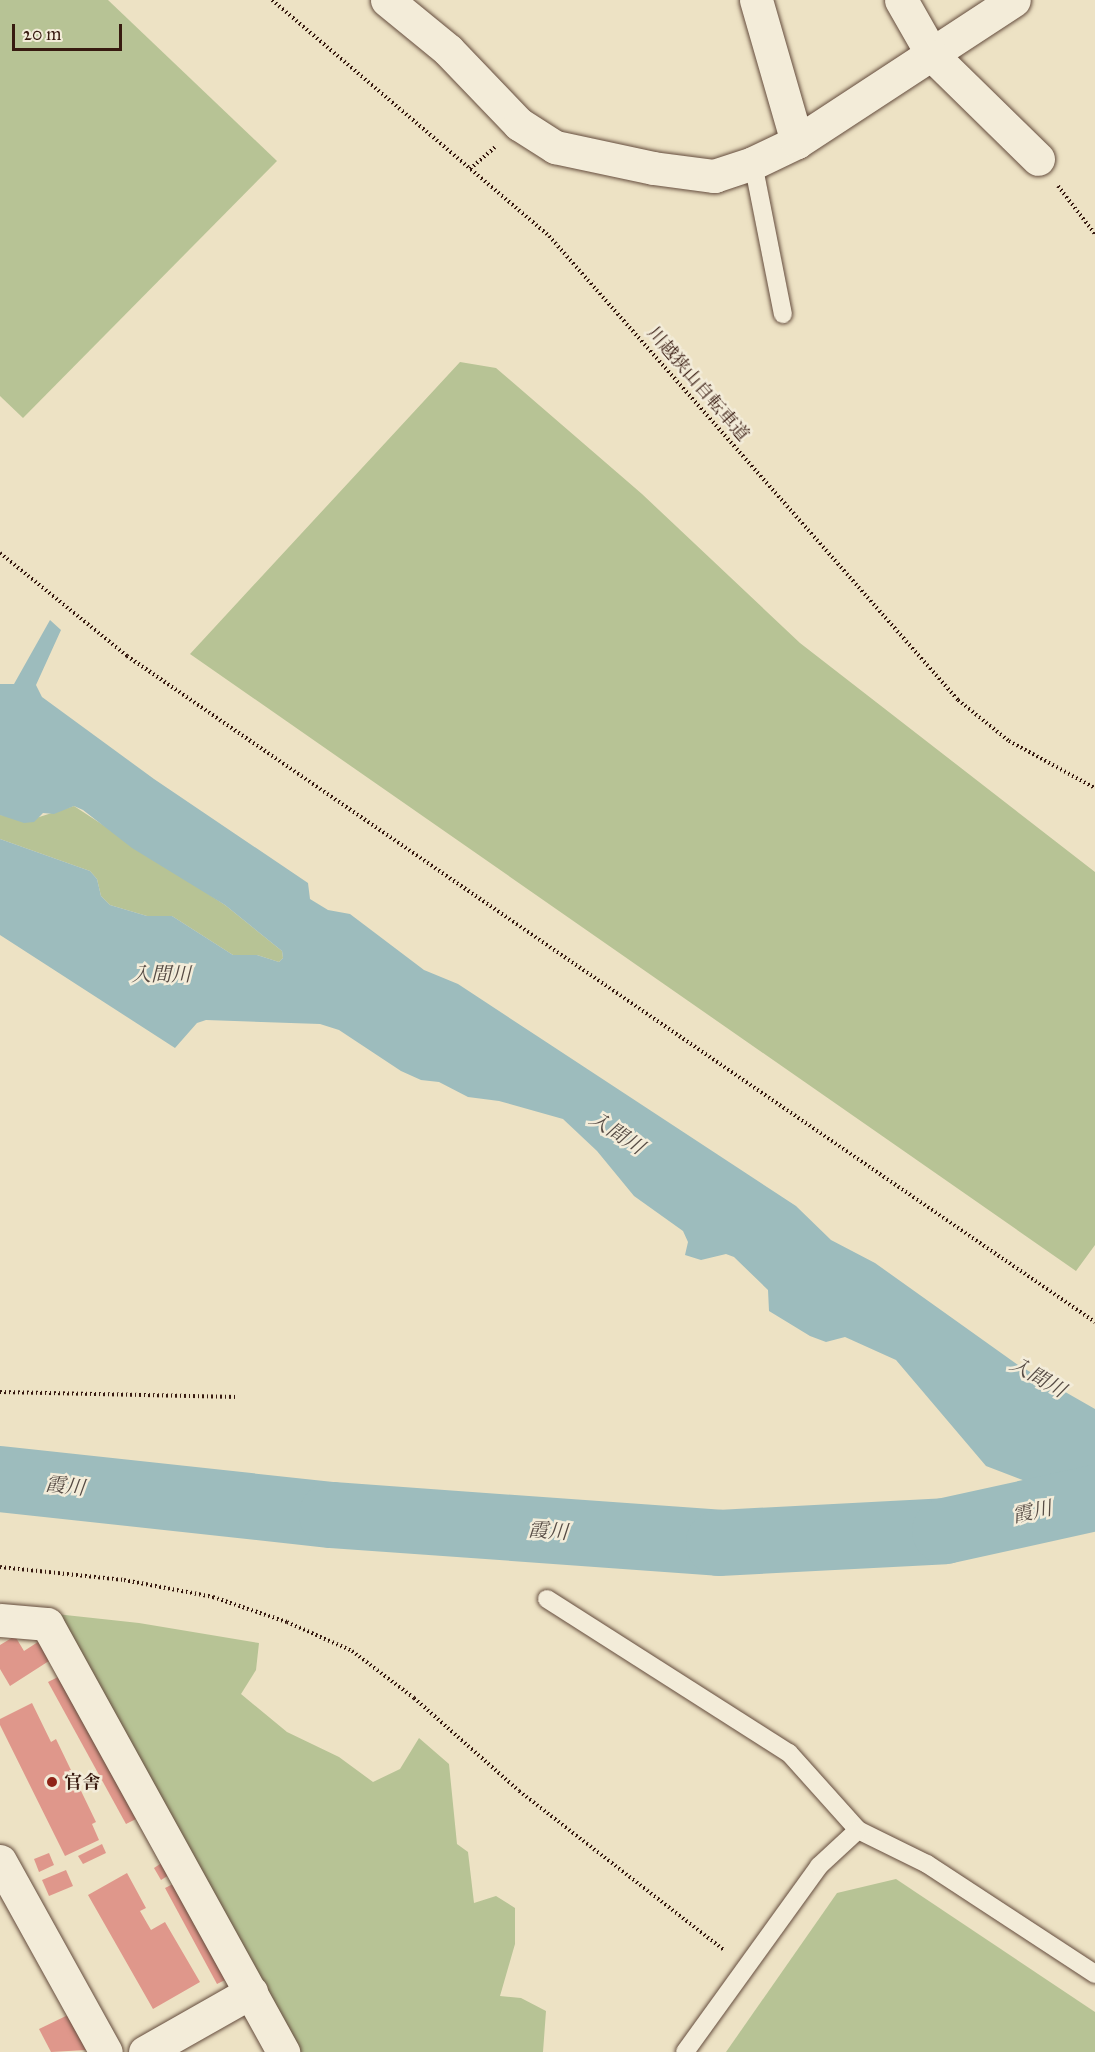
<!DOCTYPE html>
<meta charset="utf-8">
<style>
body{margin:0}
#map{position:relative;width:1095px;height:2052px;overflow:hidden;background:#ede2c4;font-family:"IM FELL Great Primer","Noto Serif JP",serif}
div>[style]{position:absolute}
[style*='--x']{left:calc(var(--x)*1px);top:calc(var(--y)*1px);width:calc(var(--w)*1px);rotate:calc(var(--a)*1deg)}
.green>*{inset:0;background:#b7c395}
.water>*{inset:0;background:#9dbcbd}
.river>*{height:66px;margin:-33px;padding:0 33px;transform-origin:33px;border-radius:33px;background:#9dbcbd}
.building>*{inset:0;background:#df978b}
.path>*{height:4px;margin-top:-2px;transform-origin:0;background:repeating-linear-gradient(90deg,#371a10 0 1.5px,transparent 0 4.5px)}
.roads{filter:drop-shadow(0 0 2px #644c3d) drop-shadow(0 0 2px #644c3d)}
.lane>*{height:18px;margin:-9px;padding:0 9px;transform-origin:9px;border-radius:9px;background:#f3ecd9}
.street>*{height:33px;margin:-16.5px;padding:0 16.5px;transform-origin:16.5px;border-radius:16.5px;background:#f3ecd9}
.dots>*{width:16px;height:16px;translate:-50% -50%;box-sizing:border-box;border:3px solid #f3ecd9;border-radius:50%}
span{translate:-50% -50%;white-space:nowrap;text-align:center;line-height:1.15;-webkit-text-stroke:5px #f3ecd9;paint-order:stroke}
.street-label{font-size:18px;color:#371a10}
.poi-label{font-size:18px;color:#371a10;font-weight:700}
.left{translate:0 -50%;text-align:left}
.water-label{font-size:20px;color:#564b44;font-style:italic}
.scale{position:absolute;left:12px;top:24px;width:110px;height:27px;box-sizing:border-box;border:3px solid #371a10;border-top:0;padding-left:8px;font-size:18px;line-height:21px;white-space:nowrap;color:#371a10;-webkit-text-stroke:4px #f3ecd9;paint-order:stroke}
</style>
<div id="map">
<div class="green">
<div style="clip-path:polygon(0 0,108px 0,277px 161px,23px 418px,0 396px)"></div>
<div style="clip-path:polygon(460px 362px,496px 368px,642px 494px,800px 643px,1095px 872px,1095px 1245px,1076px 1271px,190px 654px)"></div>
<div style="clip-path:polygon(74px 806px,225px 905px,282px 951px,283px 958px,279px 962px,257px 955px,233px 955px,172px 916px,147px 916px,110px 905px,101px 896px,97px 879px,90px 871px,0 839px,0 815px,36px 818px)"></div>
<div style="clip-path:polygon(56px 1614px,139px 1623px,259px 1643px,256px 1670px,241px 1694px,287px 1732px,339px 1757px,373px 1782px,400px 1769px,419px 1738px,449px 1764px,457px 1844px,468px 1852px,474px 1903px,496px 1896px,515px 1908px,515px 1944px,500px 1996px,521px 1998px,546px 2011px,543px 2052px,297px 2052px)"></div>
<div style="clip-path:polygon(896px 1879px,1095px 2012px,1095px 2052px,726px 2052px,837px 1893px)"></div>
</div>
<div class="water">
<div style="clip-path:polygon(50px 620px,61px 630px,36px 685px,42px 697px,154px 779px,308px 883px,310px 899px,328px 910px,350px 914px,424px 970px,458px 984px,534px 1034px,796px 1206px,831px 1240px,875px 1263px,1018px 1365px,1095px 1409px,1095px 1515px,1057px 1493px,986px 1466px,896px 1360px,845px 1337px,826px 1342px,810px 1336px,769px 1311px,768px 1290px,734px 1257px,726px 1254px,701px 1260px,685px 1255px,688px 1242px,683px 1231px,634px 1196px,597px 1151px,563px 1119px,499px 1101px,468px 1097px,439px 1082px,421px 1080px,401px 1071px,339px 1030px,320px 1024px,206px 1020px,197px 1023px,175px 1048px,0 935px,0 839px,90px 871px,97px 879px,101px 896px,110px 905px,147px 916px,172px 916px,233px 955px,257px 955px,279px 962px,283px 958px,282px 951px,225px 905px,132px 848px,83px 810px,74px 806px,54px 814px,43px 813px,34px 822px,24px 823px,0 815px,0 684px,14px 684px)"></div>
</div>
<div class="river">
<div style="--x:0;--y:1479;--w:334;--a:6.2"></div>
<div style="--x:332;--y:1515;--w:388;--a:4.1"></div>
<div style="--x:719;--y:1543;--w:226;--a:-3"></div>
<div style="--x:945;--y:1531;--w:154;--a:-12.4"></div>
</div>
<div class="building">
<div style="clip-path:polygon(15px 1636px,24px 1651px,41px 1640px,52px 1659px,10px 1686px,0 1669px,0 1645px)"></div>
<div style="clip-path:polygon(58px 1677px,136px 1819px,126px 1824px,48px 1682px)"></div>
<div style="clip-path:polygon(32px 1703px,51px 1742px,56px 1739px,96px 1822px,92px 1824px,99px 1840px,65px 1856px,0 1725px,0 1719px)"></div>
<div style="clip-path:polygon(102px 1844px,106px 1853px,83px 1864px,78px 1856px)"></div>
<div style="clip-path:polygon(49px 1853px,54px 1865px,39px 1872px,34px 1859px)"></div>
<div style="clip-path:polygon(163px 1862px,169px 1875px,161px 1880px,154px 1868px)"></div>
<div style="clip-path:polygon(66px 1870px,73px 1886px,49px 1896px,42px 1880px)"></div>
<div style="clip-path:polygon(127px 1873px,146px 1908px,140px 1911px,151px 1930px,165px 1922px,200px 1982px,153px 2009px,88px 1895px)"></div>
<div style="clip-path:polygon(175px 1883px,227px 1979px,217px 1984px,165px 1888px)"></div>
<div style="clip-path:polygon(68px 2015px,86px 2050px,51px 2052px,39px 2029px)"></div>
</div>
<div class="path">
<div style="--x:272;--y:0;--w:364;--a:40.4"></div>
<div style="--x:549;--y:236;--w:619;--a:48.6"></div>
<div style="--x:958;--y:700;--w:65;--a:38.8"></div>
<div style="--x:1009;--y:741;--w:98;--a:28.7"></div>
<div style="--x:470;--y:169;--w:33;--a:-41"></div>
<div style="--x:1058;--y:186;--w:61;--a:52.4"></div>
<div style="--x:0;--y:553;--w:164;--a:39"></div>
<div style="--x:127;--y:656;--w:1175;--a:34.53"></div>
<div style="--x:0;--y:1392;--w:238;--a:1.2"></div>
<div style="--x:0;--y:1567;--w:125;--a:6"></div>
<div style="--x:124;--y:1580;--w:91;--a:10.8"></div>
<div style="--x:213;--y:1597;--w:78;--a:18.7"></div>
<div style="--x:287;--y:1622;--w:71;--a:24"></div>
<div style="--x:352;--y:1651;--w:78;--a:37.2"></div>
<div style="--x:414;--y:1698;--w:140;--a:41.5"></div>
<div style="--x:519;--y:1791;--w:259;--a:37.8"></div>
</div>
<div class="roads">
<div class="lane">
<div style="--x:753;--y:163;--w:154;--a:78.8"></div>
<div style="--x:547;--y:1599;--w:287;--a:32.5"></div>
<div style="--x:789;--y:1753;--w:103;--a:48.1"></div>
<div style="--x:858;--y:1830;--w:77;--a:26.2"></div>
<div style="--x:927;--y:1864;--w:201;--a:33.2"></div>
<div style="--x:685;--y:2052;--w:229;--a:-54.2"></div>
<div style="--x:819;--y:1866;--w:53;--a:-42.7"></div>
</div>
<div class="street">
<div style="--x:387;--y:0;--w:79;--a:39.3"></div>
<div style="--x:448;--y:50;--w:103;--a:46.2"></div>
<div style="--x:519;--y:124;--w:43;--a:32.6"></div>
<div style="--x:555;--y:147;--w:100;--a:12.1"></div>
<div style="--x:653;--y:168;--w:62;--a:7.5"></div>
<div style="--x:714;--y:176;--w:41;--a:-18.4"></div>
<div style="--x:753;--y:163;--w:49;--a:-25.5"></div>
<div style="--x:797;--y:142;--w:259;--a:-33.2"></div>
<div style="--x:756;--y:0;--w:148;--a:73.9"></div>
<div style="--x:901;--y:0;--w:64;--a:60.3"></div>
<div style="--x:933;--y:56;--w:147;--a:44.4"></div>
<div style="--x:0;--y:1620;--w:47;--a:4.9"></div>
<div style="--x:47;--y:1624;--w:489;--a:61.1"></div>
<div style="--x:0;--y:1861;--w:218;--a:61"></div>
<div style="--x:145;--y:2052;--w:122;--a:-29.5"></div>
</div>
</div>
<div class="dots">
<div style="left:52px;top:1782px;background:#8f2418"></div>
</div>
<div class="street-label">
<span style="left:698px;top:384px;rotate:49deg">川越狭山自転車道</span>
</div>
<div class="poi-label">
<span class="left" style="left:64px;top:1782px">官舎</span>
</div>
<div class="water-label">
<span style="left:161px;top:974px">入間川</span>
<span style="left:617px;top:1133px;rotate:33deg">入間川</span>
<span style="left:1038px;top:1377px;rotate:30deg">入間川</span>
<span style="left:65px;top:1486px;rotate:6deg">霞川</span>
<span style="left:1032px;top:1512px;rotate:-12deg">霞川</span>
<span style="left:548px;top:1531px;rotate:4deg">霞川</span>
</div>
<div class="scale">20 m</div>
</div>
